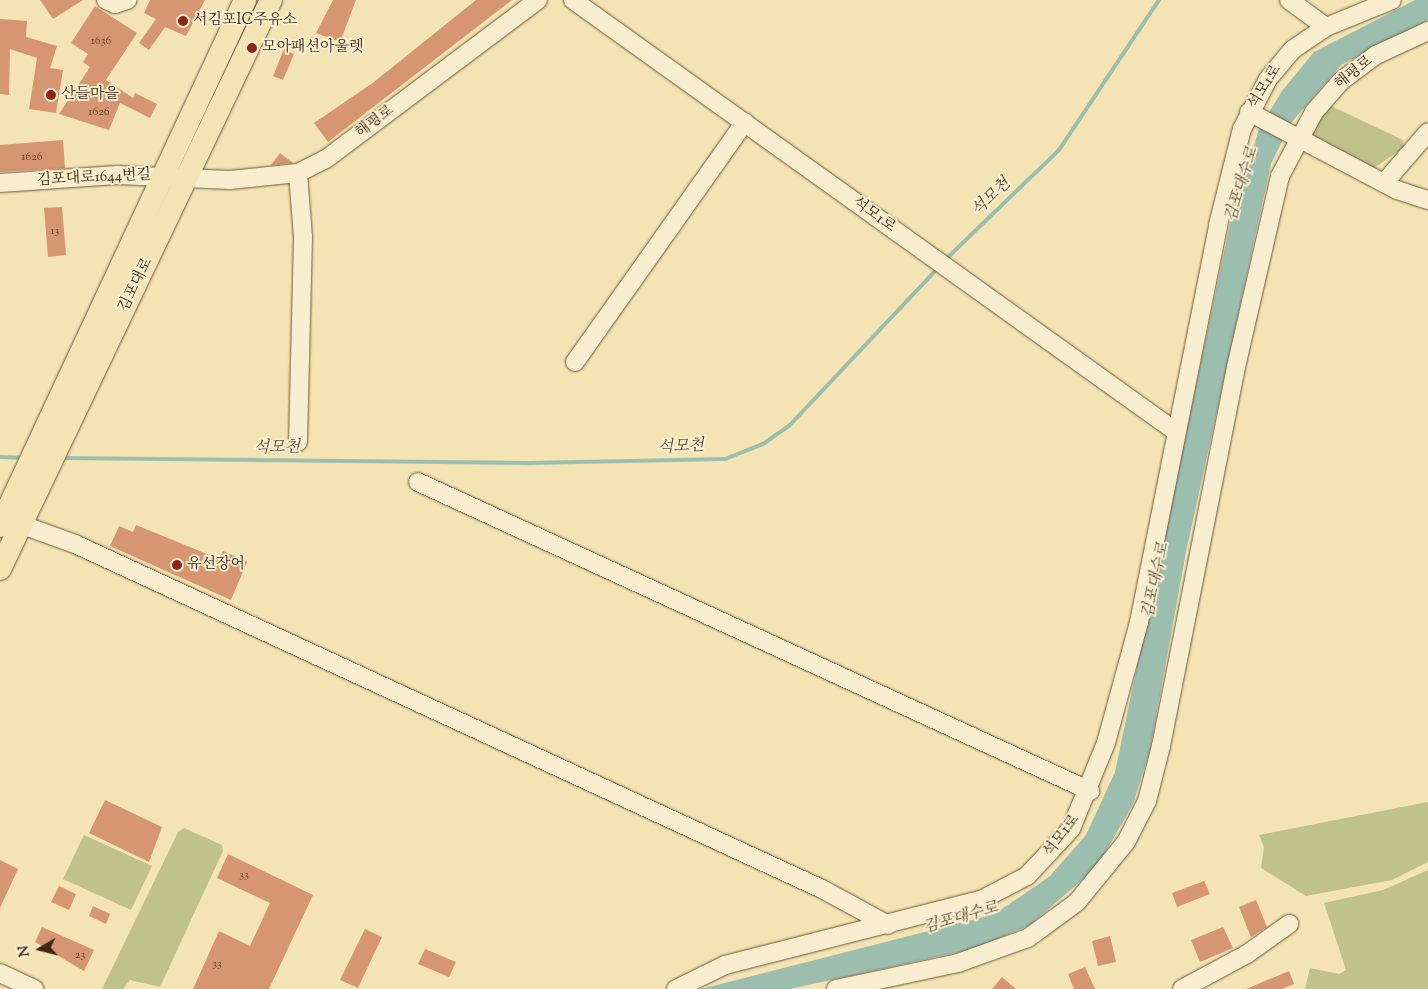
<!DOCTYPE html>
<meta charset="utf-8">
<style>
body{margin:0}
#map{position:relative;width:1428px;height:989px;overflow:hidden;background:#f4e3b3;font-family:"Sorts Mill Goudy","Noto Serif KR",serif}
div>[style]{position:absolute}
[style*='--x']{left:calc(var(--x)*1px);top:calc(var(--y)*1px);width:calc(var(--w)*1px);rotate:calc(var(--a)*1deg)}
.green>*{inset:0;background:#bfc38a}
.water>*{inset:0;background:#9cbeaf}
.stream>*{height:4px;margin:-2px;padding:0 2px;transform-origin:2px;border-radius:2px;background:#9cbeaf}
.building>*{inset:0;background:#d79672}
.roads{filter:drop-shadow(0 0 1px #6c563b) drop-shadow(0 0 1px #6c563b)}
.minor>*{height:18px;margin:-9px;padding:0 9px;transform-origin:9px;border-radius:9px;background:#f8edce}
.major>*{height:22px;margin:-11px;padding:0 11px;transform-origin:11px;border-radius:11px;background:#f4e3b3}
.dots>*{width:14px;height:14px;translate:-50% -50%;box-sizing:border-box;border:2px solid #f8edce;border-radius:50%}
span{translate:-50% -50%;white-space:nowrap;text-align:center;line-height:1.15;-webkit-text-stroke:4px #f8edce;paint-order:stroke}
.number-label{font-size:12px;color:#64432b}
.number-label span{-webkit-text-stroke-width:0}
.poi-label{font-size:15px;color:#3e2713}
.left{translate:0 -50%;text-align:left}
.street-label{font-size:15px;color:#3e2713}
.water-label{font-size:16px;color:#564d3a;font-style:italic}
.north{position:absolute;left:15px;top:924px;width:50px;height:50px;-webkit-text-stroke:4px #f8edce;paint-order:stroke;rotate:262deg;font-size:14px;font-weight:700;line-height:20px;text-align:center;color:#3e2713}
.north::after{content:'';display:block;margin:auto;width:18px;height:22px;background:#3e2713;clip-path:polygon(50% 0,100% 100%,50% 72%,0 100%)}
</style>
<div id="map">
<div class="green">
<div style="clip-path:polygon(1329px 105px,1403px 140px,1404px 147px,1373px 169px,1314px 137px,1312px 130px)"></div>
<div style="clip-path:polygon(1428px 802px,1428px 862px,1392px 880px,1306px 896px,1261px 868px,1264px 847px,1259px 835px)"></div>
<div style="clip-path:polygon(184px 828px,222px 845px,223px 851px,160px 987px,130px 980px,123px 989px,102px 989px,178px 832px)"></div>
<div style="clip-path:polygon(84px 835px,152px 866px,131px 910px,63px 879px)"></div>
<div style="clip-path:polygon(1428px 870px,1428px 989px,1305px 989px,1310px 968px,1339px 974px,1346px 970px,1324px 903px,1383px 890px)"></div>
</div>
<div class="water">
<div style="clip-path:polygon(1415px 0,1428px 0,1428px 20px,1341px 65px,1291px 123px,1271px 164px,1186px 552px,1150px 750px,1133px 804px,1097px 867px,1030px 925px,973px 949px,790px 989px,701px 989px,995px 914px,1050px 876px,1086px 835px,1115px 772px,1230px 224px,1259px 129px,1282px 91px,1314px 52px)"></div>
</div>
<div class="stream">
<div style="--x:944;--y:261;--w:160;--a:-44"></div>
<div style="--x:1059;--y:150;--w:180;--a:-56.3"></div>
<div style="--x:0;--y:457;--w:23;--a:2"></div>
<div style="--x:62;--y:458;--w:467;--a:0.6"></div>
<div style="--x:529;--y:463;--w:196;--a:-1.2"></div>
<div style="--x:725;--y:459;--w:41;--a:-21.5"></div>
<div style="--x:763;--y:444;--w:32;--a:-35"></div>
<div style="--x:789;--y:426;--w:217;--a:-46.7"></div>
</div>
<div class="building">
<div style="clip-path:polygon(40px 0,83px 0,53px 19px)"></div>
<div style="clip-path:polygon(150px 0,205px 0,186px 36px,165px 27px,149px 50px,139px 43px,156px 19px,144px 13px)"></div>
<div style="clip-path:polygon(333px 0,356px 0,340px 42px,316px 33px)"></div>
<div style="clip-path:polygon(476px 0,512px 0,328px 142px,314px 123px,374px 82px)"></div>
<div style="clip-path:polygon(95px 6px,137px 33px,106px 80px,133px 98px,135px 93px,157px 104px,150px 118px,120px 103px,109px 130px,59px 114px,90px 67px,83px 62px,88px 54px,71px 43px)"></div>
<div style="clip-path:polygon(0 19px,27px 21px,26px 37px,57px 46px,50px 68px,63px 70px,56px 113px,29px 109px,37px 58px,10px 49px,9px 95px,0 94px)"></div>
<div style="clip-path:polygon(284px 49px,294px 54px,283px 80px,273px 76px)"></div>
<div style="clip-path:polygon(63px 140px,65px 168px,0 172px,0 145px)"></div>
<div style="clip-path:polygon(280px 153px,293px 163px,271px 165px)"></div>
<div style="clip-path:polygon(62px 207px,66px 255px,48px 257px,44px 208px)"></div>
<div style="clip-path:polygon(136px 525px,219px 559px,223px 551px,247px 562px,231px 600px,110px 546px,119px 526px,133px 532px)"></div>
<div style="clip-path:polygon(105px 800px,162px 827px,149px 862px,89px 833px)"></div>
<div style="clip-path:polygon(228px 854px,313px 895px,269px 989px,193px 989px,219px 931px,250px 946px,270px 903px,217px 878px)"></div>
<div style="clip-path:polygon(0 860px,18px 869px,0 908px)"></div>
<div style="clip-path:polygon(1204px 881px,1210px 894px,1177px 907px,1172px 893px)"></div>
<div style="clip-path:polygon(59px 886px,76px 894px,69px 910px,51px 902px)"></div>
<div style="clip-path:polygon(1256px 900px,1267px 927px,1251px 937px,1239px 907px)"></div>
<div style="clip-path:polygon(93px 906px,110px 914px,106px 924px,89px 916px)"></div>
<div style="clip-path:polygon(42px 927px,94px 950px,84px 971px,35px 942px)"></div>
<div style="clip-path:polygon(1223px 927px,1233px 948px,1200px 962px,1191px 940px)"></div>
<div style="clip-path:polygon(365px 929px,382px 937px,358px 988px,340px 980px)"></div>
<div style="clip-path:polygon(1110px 936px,1116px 962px,1098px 966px,1092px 941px)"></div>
<div style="clip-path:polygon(425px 949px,456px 962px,449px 977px,418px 964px)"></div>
<div style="clip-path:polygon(1085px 967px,1095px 989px,1074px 989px,1068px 974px)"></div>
<div style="clip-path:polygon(1289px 971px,1294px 984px,1282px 989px,1246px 989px)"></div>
<div style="clip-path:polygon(1002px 977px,1016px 989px,992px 989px)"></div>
</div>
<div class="roads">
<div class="minor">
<div style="--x:106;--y:0;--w:10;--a:24"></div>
<div style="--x:115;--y:4;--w:13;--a:-18"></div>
<div style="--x:573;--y:0;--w:740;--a:35.6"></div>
<div style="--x:1289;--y:0;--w:46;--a:36.1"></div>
<div style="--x:1249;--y:112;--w:167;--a:27.8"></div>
<div style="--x:1397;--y:190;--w:33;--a:18"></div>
<div style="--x:0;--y:183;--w:117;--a:-3.9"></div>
<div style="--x:117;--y:175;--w:113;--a:2.5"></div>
<div style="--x:230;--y:180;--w:68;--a:-5.9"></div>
<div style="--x:298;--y:173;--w:31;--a:-27"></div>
<div style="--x:326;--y:159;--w:265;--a:-36.9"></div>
<div style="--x:1384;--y:183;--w:67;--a:-49.2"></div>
<div style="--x:575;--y:362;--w:294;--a:-54.7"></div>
<div style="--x:298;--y:442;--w:205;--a:-88.6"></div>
<div style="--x:303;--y:237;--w:64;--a:-94.5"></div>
<div style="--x:418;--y:482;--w:740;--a:24.69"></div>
<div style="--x:20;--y:524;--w:59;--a:20"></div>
<div style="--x:75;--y:544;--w:823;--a:24.79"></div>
<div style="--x:822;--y:889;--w:75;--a:28.6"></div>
<div style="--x:0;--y:973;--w:38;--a:25"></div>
<div style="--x:676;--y:989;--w:55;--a:-26.1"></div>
<div style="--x:725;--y:965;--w:266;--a:-14.3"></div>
<div style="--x:983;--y:899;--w:50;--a:-27.6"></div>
<div style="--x:1027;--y:876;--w:64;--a:-46.9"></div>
<div style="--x:1071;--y:829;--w:93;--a:-67.9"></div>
<div style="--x:1106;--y:743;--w:125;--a:-74.7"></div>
<div style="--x:1139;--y:622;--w:405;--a:-78.7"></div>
<div style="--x:1218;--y:225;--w:99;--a:-76"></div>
<div style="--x:1242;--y:129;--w:56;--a:-62.5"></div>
<div style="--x:1268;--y:79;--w:38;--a:-50"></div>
<div style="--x:1292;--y:50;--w:41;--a:-34.1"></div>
<div style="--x:1326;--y:27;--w:71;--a:-22.2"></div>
<div style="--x:836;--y:989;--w:125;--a:-12"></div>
<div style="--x:958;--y:963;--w:74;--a:-19.7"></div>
<div style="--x:1028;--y:938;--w:61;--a:-36.3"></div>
<div style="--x:1077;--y:902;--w:77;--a:-50.8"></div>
<div style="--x:1126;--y:842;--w:46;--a:-62.9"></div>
<div style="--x:1147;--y:801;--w:57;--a:-75.7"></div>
<div style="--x:1161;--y:746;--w:386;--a:-78.8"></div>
<div style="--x:1236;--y:367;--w:196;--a:-77"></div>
<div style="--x:1280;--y:176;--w:72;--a:-62"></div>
<div style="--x:1314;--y:112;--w:41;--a:-48.9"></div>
<div style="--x:1341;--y:81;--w:44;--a:-36.6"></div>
<div style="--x:1376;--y:55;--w:57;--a:-24.8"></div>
<div style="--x:1182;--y:989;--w:74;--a:-28.3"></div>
<div style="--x:1247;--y:954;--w:52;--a:-35.5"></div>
</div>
<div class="major">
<div style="--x:0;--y:526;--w:580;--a:-65.02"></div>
<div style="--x:0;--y:569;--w:630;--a:-64.53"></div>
</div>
</div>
<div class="dots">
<div style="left:183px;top:21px;background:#8f2418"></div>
<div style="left:252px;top:48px;background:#8f2418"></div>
<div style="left:51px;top:95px;background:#8f2418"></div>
<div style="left:177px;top:565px;background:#8f2418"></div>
</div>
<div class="number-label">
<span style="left:101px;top:42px">1636</span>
<span style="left:99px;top:113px">1626</span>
<span style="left:32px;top:158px">1626</span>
<span style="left:55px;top:232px">13</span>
<span style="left:244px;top:876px">33</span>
<span style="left:80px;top:956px">23</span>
<span style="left:217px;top:965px">33</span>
</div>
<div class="poi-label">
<span class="left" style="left:193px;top:21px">서김포IC주유소</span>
<span class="left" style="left:262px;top:48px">모아패션아울렛</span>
<span class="left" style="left:61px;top:95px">산들마을</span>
<span class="left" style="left:187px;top:565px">유선장어</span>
</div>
<div class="street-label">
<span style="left:1354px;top:73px;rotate:-39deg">해평로</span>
<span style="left:1265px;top:87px;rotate:-58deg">석모1로</span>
<span style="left:375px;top:122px;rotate:-37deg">해평로</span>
<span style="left:94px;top:178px;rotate:-3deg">김포대로1644번길</span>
<span style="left:874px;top:215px;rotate:36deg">석모1로</span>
<span style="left:136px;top:285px;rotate:-64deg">김포대로</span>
<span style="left:1062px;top:836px;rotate:-53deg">석모1로</span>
</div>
<div class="water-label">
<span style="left:1243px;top:185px;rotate:-73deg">김포대수로</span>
<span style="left:992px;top:198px;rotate:-44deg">석모천</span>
<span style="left:681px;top:448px;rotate:-3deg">석모천</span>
<span style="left:277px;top:449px;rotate:-1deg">석모천</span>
<span style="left:1157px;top:581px;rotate:-78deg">김포대수로</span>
<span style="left:961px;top:919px;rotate:-16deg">김포대수로</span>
</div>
<div class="north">N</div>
</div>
